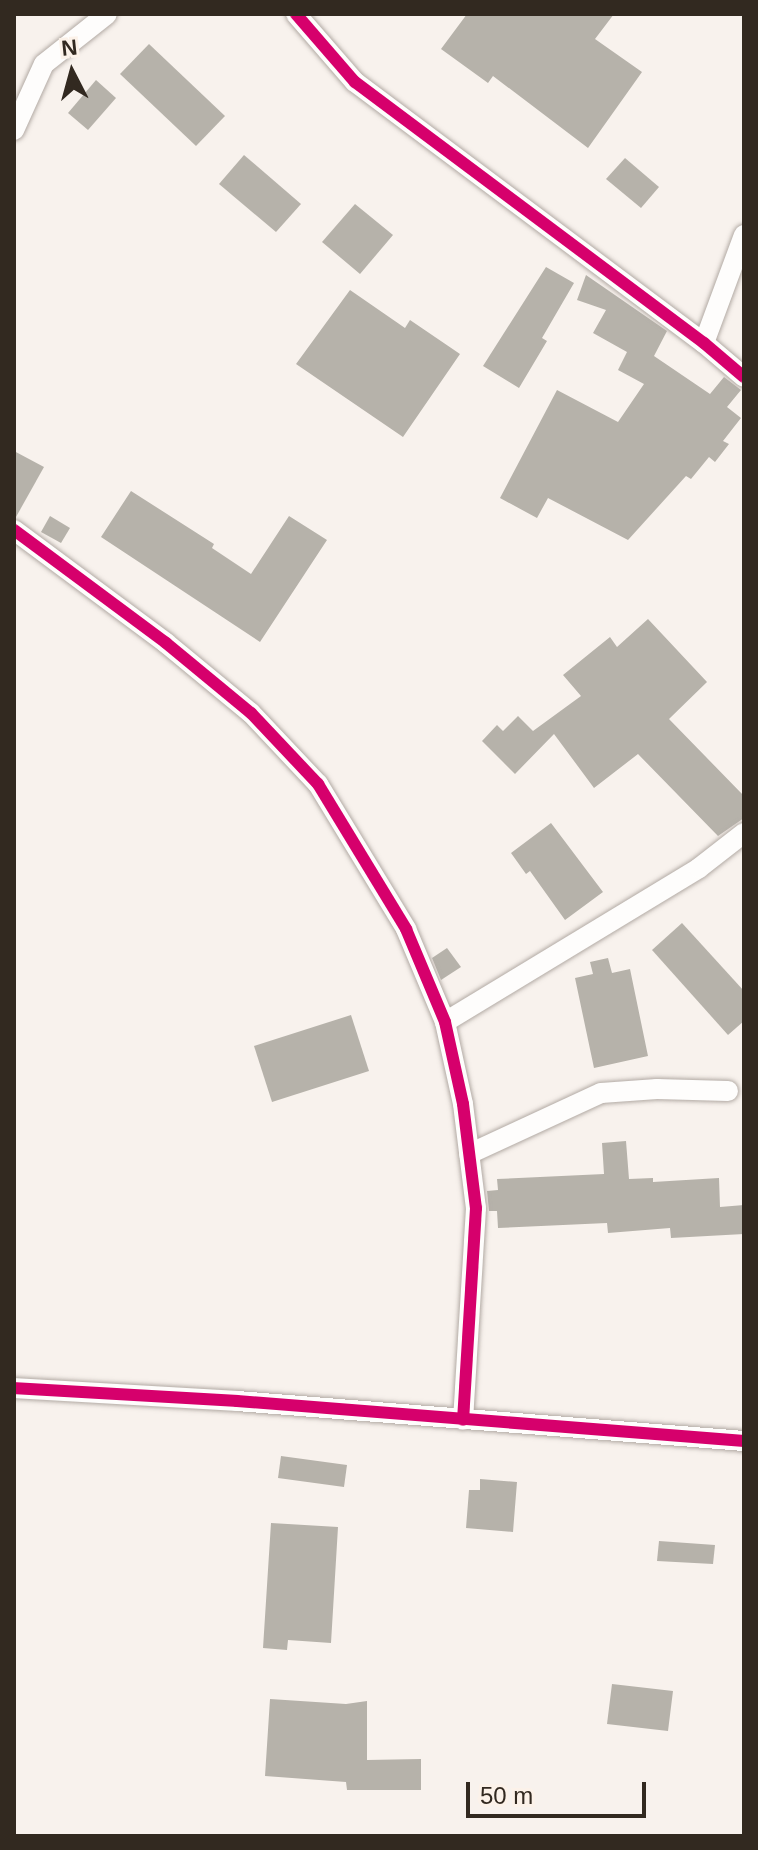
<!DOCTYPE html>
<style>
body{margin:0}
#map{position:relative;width:758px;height:1850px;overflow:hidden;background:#f8f2ed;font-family:Helvetica,sans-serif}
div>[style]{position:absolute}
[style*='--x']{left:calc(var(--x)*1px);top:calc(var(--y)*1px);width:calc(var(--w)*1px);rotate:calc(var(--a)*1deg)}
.building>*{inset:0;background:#b6b2aa}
.roads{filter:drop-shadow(0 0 2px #b2aaa4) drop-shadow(0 0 2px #b2aaa4)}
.street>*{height:20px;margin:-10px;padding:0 10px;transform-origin:10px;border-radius:10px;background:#fefdfc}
.cycleway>*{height:12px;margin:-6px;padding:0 6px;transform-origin:6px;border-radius:6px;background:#d6006c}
span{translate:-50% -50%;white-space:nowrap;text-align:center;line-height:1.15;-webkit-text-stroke:7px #fcf2e9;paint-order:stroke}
.frame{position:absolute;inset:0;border:16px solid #322920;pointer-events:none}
.north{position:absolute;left:32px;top:32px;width:80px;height:80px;-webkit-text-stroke:6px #fcf2e9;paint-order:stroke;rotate:354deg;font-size:22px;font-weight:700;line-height:32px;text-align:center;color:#322920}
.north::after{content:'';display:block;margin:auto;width:28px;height:36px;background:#322920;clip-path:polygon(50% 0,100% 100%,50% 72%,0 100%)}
.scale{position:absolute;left:466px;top:1782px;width:180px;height:36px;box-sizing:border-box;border:4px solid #322920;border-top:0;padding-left:10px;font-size:24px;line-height:28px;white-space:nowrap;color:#322920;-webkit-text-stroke:6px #fcf2e9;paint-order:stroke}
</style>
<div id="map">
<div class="building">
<div style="clip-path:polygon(467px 14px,614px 14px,595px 39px,642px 72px,588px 148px,493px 76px,488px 83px,441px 49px)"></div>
<div style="clip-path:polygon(149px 44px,225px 116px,196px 146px,120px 74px)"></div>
<div style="clip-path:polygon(96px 80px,116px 98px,88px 130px,68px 113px)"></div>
<div style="clip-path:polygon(244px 155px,301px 204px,276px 232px,219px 184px)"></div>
<div style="clip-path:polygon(625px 158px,659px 187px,641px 208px,606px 179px)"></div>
<div style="clip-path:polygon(355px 204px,393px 235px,360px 274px,322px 242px)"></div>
<div style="clip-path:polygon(546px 267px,574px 283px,542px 338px,547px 341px,519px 388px,483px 366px)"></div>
<div style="clip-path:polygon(586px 275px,667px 331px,654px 356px,710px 394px,724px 377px,741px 390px,727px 407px,741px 418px,723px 441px,729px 444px,715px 462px,709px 457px,691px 479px,686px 476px,628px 540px,548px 498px,537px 518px,500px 498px,557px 390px,618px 422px,644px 384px,618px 370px,627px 352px,593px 333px,606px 310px,577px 300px)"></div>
<div style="clip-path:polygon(350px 290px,405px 328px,410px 320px,460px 354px,403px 437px,296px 364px)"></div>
<div style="clip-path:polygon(14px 451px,44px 467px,16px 517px,14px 517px)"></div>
<div style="clip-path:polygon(131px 491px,214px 544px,212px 548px,251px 574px,289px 516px,327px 540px,260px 642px,101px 537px)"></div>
<div style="clip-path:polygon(50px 516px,70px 528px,61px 543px,41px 532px)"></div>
<div style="clip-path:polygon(648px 619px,707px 682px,669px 719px,744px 796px,744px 818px,718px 836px,638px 754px,594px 788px,554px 734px,515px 774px,482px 741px,497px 725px,503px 731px,518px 716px,533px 731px,581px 696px,563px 675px,610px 637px,617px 647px)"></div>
<div style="clip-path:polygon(551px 823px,603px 892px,565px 920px,530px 871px,526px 874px,511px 853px)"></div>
<div style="clip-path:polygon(682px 923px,744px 991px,744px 1021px,728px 1035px,652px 950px)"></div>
<div style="clip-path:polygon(447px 948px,461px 967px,441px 980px,432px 958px)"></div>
<div style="clip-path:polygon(608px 958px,612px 973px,630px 969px,648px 1056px,594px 1068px,575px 978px,593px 974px,590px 962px)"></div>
<div style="clip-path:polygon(351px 1015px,369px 1071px,272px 1102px,254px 1046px)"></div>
<div style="clip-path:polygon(626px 1141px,629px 1179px,653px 1178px,653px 1182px,719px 1178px,720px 1207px,744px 1205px,744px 1234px,671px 1238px,670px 1228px,608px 1233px,607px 1223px,498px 1228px,497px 1211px,489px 1211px,487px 1191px,498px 1190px,497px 1179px,604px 1174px,602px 1143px)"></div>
<div style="clip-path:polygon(281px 1456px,347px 1465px,344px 1487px,278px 1478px)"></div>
<div style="clip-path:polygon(480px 1479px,517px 1482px,513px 1532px,466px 1528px,469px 1490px,480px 1490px)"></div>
<div style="clip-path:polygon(271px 1523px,338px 1527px,331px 1643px,288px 1640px,287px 1650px,263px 1648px)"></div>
<div style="clip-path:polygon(659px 1541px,715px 1545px,713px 1564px,657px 1561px)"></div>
<div style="clip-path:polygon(612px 1684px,673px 1691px,668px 1731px,607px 1724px)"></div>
<div style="clip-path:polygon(270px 1699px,346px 1704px,367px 1701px,367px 1760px,421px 1759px,421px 1790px,347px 1790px,346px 1782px,265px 1776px)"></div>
</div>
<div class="roads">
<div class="street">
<div style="--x:296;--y:14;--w:90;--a:49.1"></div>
<div style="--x:355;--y:82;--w:436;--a:36.8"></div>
<div style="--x:704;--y:343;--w:52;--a:40.4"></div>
<div style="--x:14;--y:130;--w:72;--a:-65.6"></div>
<div style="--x:44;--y:64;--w:80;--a:-38.4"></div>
<div style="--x:704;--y:343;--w:115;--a:-69.7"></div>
<div style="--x:14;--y:530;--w:189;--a:36.6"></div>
<div style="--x:166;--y:643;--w:110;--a:39.5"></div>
<div style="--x:251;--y:713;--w:98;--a:46.7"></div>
<div style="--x:318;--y:784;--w:170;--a:58.7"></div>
<div style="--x:406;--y:929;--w:101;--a:67.2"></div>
<div style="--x:445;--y:1022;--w:84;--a:77.6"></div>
<div style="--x:463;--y:1104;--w:105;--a:82.9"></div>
<div style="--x:476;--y:1208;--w:212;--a:93.5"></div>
<div style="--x:445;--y:1022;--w:297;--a:-31.2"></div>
<div style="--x:699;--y:868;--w:57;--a:-37.9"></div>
<div style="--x:469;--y:1154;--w:145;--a:-24.8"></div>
<div style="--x:601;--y:1093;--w:56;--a:-4.1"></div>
<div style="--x:657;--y:1089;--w:71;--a:1.6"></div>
<div style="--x:14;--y:1388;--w:223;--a:3.3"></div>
<div style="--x:237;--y:1401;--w:509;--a:4.51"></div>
</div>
</div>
<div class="cycleway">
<div style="--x:296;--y:14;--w:90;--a:49.1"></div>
<div style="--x:355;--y:82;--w:436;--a:36.8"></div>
<div style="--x:704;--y:343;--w:52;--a:40.4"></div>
<div style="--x:14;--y:530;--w:189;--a:36.6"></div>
<div style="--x:166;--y:643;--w:110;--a:39.5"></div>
<div style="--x:251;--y:713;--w:98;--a:46.7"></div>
<div style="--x:318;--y:784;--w:170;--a:58.7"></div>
<div style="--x:406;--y:929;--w:101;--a:67.2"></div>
<div style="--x:445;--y:1022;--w:84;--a:77.6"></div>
<div style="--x:463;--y:1104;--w:105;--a:82.9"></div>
<div style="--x:476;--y:1208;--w:212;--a:93.5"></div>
<div style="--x:14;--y:1388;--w:223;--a:3.3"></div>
<div style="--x:237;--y:1401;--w:509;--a:4.51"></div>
</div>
<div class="frame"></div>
<div class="north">N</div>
<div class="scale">50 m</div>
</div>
